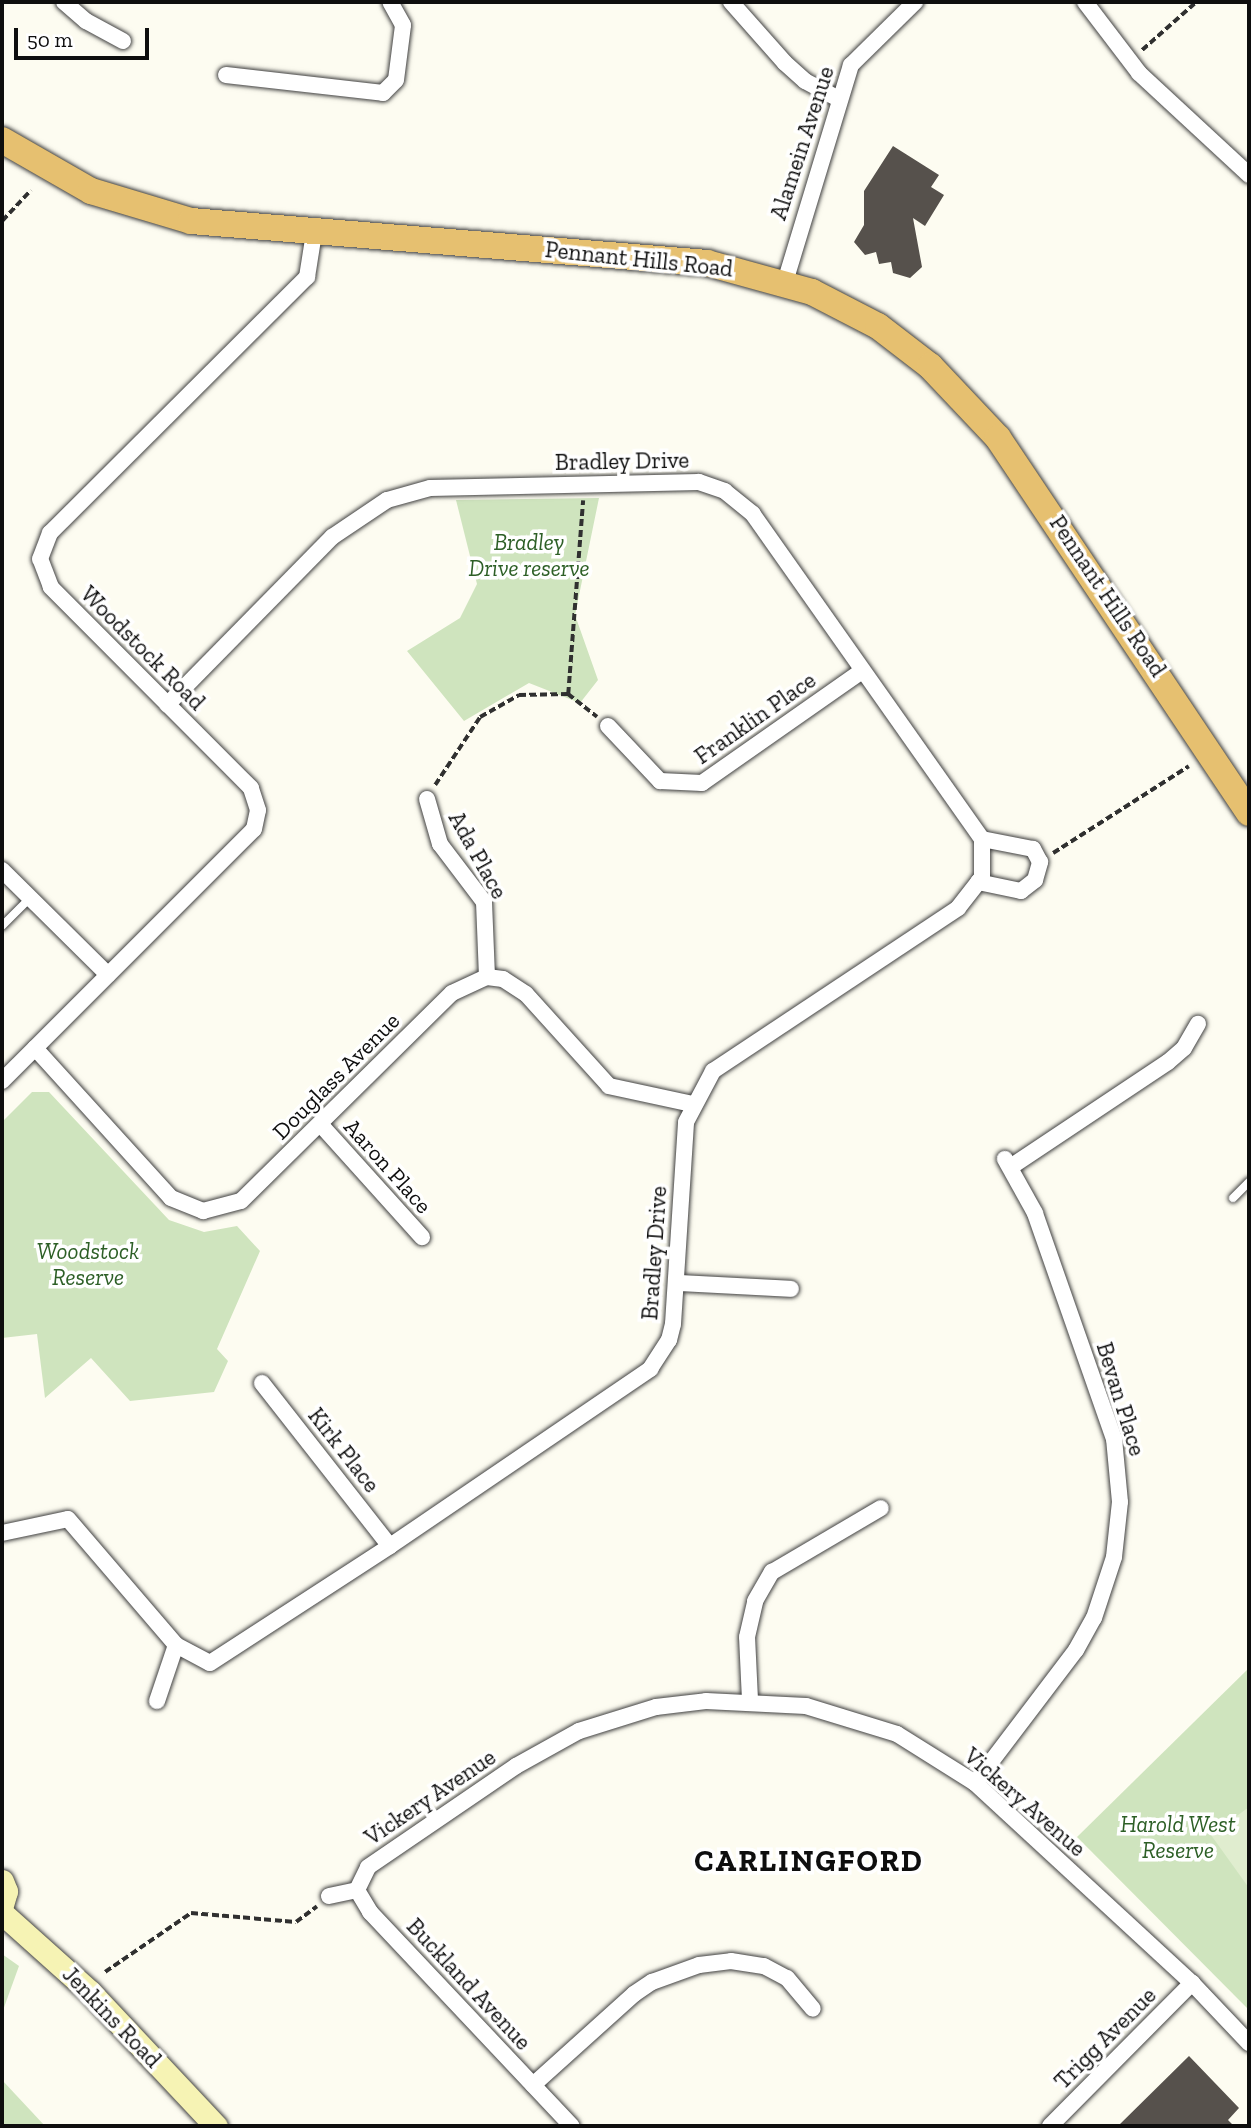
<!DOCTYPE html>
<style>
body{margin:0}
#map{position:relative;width:1251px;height:2128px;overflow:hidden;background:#fdfcf1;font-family:"Zilla Slab",serif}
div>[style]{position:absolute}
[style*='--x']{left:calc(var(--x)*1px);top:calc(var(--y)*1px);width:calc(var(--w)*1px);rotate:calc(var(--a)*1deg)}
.green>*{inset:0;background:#cfe4be}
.pitch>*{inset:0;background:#e0edcf}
.building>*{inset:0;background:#56514c}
.path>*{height:3.5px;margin-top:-1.75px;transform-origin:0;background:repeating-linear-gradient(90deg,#303030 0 7px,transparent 0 10.5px)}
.roads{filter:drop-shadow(0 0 2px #414141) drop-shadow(0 0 2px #414141)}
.service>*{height:8px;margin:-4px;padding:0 4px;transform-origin:4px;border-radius:4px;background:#fff}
.minor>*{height:16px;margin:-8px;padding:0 8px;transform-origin:8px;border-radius:8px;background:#fff}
.secondary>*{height:23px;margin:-11.5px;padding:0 11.5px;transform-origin:11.5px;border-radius:11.5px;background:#f6f3b4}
.trunk>*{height:26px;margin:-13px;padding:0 13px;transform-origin:13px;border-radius:13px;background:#e6c070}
span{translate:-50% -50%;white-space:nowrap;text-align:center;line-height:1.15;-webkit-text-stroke:7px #fff;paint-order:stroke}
.street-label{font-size:23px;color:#0e0e0e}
.park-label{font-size:23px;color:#2d5f26;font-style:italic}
.district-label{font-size:30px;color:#0e0e0e;font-weight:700;letter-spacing:2px}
.frame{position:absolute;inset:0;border:4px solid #0e0e0e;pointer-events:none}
.scale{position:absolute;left:14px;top:28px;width:135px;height:32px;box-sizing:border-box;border:4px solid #0e0e0e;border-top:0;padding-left:9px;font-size:21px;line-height:24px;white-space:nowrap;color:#0e0e0e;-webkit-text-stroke:5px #fff;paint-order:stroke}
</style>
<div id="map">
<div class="green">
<div style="clip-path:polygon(599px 498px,575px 615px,598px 680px,580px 703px,529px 683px,464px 721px,407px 651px,460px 618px,477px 584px,456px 500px)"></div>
<div style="clip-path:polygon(32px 1092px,49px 1092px,169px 1220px,204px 1232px,237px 1226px,260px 1251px,217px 1349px,228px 1361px,214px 1392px,130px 1401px,91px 1358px,45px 1398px,37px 1334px,2px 1338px,2px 1122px)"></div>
<div style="clip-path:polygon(1249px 1668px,1249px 2010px,1077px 1837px)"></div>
<div style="clip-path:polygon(2px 1954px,19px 1966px,2px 2013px)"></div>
<div style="clip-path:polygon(2px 2080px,45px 2126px,2px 2126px)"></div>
</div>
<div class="pitch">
<div style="clip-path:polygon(1249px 1807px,1249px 1888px,1211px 1835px)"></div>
</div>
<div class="building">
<div style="clip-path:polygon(893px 146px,939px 175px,931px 187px,944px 195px,925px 226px,913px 218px,922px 267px,910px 278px,893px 273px,891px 262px,879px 264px,876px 252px,865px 255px,854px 242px,864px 225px,864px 191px)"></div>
<div style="clip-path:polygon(1189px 2056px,1239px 2108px,1228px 2120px,1234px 2126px,1118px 2126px)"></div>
</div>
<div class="path">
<div style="--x:1142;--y:50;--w:72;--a:-41.6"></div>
<div style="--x:2;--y:221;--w:42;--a:-46.9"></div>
<div style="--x:568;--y:694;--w:194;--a:-85.6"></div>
<div style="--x:435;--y:785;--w:82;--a:-56.5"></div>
<div style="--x:480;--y:717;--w:45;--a:-29.4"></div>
<div style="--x:519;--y:695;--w:49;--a:-1.2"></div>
<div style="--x:568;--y:694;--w:37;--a:38"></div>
<div style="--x:1053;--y:853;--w:161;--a:-32.6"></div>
<div style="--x:105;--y:1972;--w:104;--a:-34.5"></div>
<div style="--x:191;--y:1913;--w:105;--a:4.9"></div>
<div style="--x:296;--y:1922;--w:26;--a:-37"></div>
</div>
<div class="roads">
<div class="service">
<div style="--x:2;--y:926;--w:40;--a:-45"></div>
<div style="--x:1233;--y:1198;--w:23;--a:-45"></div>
</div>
<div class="minor">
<div style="--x:64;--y:2;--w:29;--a:41"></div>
<div style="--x:86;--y:21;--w:42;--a:28.4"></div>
<div style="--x:731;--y:2;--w:81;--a:48.5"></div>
<div style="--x:785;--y:63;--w:27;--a:42"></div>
<div style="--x:805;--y:81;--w:38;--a:28"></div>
<div style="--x:1085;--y:2;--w:89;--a:52.7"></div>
<div style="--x:1139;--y:73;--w:150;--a:42.8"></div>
<div style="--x:226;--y:75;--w:158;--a:6.5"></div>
<div style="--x:383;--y:93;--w:18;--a:-45"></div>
<div style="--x:396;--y:80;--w:55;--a:-82.7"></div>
<div style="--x:403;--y:25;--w:26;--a:-119"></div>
<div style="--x:785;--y:282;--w:227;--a:-73.1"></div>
<div style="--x:851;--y:65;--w:90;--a:-44.5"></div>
<div style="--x:608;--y:726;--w:76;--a:46.6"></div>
<div style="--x:660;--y:781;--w:42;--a:2.7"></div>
<div style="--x:702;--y:783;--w:195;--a:-35"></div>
<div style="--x:427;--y:799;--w:47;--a:73.9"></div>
<div style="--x:440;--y:844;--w:73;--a:52.8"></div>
<div style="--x:484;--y:902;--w:75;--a:87.7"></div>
<div style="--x:2;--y:870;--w:149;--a:44.7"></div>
<div style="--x:978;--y:882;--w:44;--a:11.8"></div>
<div style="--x:1021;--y:891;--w:18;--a:-38"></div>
<div style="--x:1035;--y:880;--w:19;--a:-74"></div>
<div style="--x:1040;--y:862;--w:15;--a:-118"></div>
<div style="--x:1033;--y:849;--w:52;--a:-168.9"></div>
<div style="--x:35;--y:1048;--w:202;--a:47.8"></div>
<div style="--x:171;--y:1198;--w:35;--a:22"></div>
<div style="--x:203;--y:1211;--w:39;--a:-15"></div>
<div style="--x:241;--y:1201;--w:296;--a:-44.6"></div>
<div style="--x:452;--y:993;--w:38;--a:-25"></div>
<div style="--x:487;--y:977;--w:16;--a:7"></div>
<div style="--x:503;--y:979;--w:27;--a:33"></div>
<div style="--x:526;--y:994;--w:124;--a:47.9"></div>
<div style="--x:609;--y:1086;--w:85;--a:12.2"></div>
<div style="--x:2;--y:1081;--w:356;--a:-45"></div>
<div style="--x:254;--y:829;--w:19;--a:-78"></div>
<div style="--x:258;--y:810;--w:23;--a:-108"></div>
<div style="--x:251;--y:788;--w:284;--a:-134.9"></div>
<div style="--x:51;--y:587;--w:30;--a:-111"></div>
<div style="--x:40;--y:559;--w:28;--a:-69"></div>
<div style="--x:50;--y:533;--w:363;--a:-44.9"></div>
<div style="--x:307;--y:277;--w:45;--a:-81"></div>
<div style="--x:321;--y:1125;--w:151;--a:48"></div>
<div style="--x:1012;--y:1166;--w:187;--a:-33.7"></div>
<div style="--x:1168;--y:1062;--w:21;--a:-41"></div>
<div style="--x:1184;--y:1048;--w:28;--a:-60"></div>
<div style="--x:678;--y:1283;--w:113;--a:3"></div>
<div style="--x:262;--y:1383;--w:207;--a:51.9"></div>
<div style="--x:2;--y:1533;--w:67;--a:-12"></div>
<div style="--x:68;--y:1519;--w:166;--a:49.4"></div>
<div style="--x:176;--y:1645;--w:38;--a:28"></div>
<div style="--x:210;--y:1663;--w:215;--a:-33"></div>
<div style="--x:390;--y:1546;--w:315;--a:-34.2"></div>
<div style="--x:650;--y:1369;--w:35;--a:-57"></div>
<div style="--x:669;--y:1340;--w:16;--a:-76"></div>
<div style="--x:673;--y:1324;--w:202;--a:-86.3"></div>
<div style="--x:686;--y:1122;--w:58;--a:-62.1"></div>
<div style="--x:713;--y:1071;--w:294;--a:-33.6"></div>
<div style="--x:958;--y:908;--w:39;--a:-52"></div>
<div style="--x:982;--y:877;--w:38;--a:-90"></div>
<div style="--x:982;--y:839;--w:398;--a:-125.2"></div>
<div style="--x:753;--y:514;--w:36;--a:-141"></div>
<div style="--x:725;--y:491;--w:28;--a:-161"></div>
<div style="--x:699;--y:482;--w:269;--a:178.7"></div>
<div style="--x:430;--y:488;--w:45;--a:164.4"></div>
<div style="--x:387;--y:500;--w:66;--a:146.1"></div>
<div style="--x:332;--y:537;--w:235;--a:134.5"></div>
<div style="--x:750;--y:1700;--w:63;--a:-92.7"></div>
<div style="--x:747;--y:1637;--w:37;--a:-77"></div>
<div style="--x:755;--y:1601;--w:34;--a:-60"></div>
<div style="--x:772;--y:1572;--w:126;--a:-30.4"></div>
<div style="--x:157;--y:1701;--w:59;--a:-71.3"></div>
<div style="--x:975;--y:1783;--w:167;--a:-52.8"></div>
<div style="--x:1076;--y:1650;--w:37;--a:-61"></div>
<div style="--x:1094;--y:1618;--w:64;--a:-71.8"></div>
<div style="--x:1114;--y:1557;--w:55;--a:-83.8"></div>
<div style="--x:1120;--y:1502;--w:63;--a:-95.4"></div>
<div style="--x:1114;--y:1439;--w:239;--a:-109.3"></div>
<div style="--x:1035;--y:1213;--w:62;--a:-119.1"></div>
<div style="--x:357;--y:1890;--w:25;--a:-64"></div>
<div style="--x:368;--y:1867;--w:179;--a:-34.3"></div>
<div style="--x:516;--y:1766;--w:72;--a:-29.1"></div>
<div style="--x:579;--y:1731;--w:81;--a:-17.3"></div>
<div style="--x:656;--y:1707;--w:50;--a:-6.8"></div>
<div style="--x:706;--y:1701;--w:100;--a:2.9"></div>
<div style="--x:806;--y:1706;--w:95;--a:17.1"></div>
<div style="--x:897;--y:1734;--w:92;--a:32.1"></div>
<div style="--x:975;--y:1783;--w:295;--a:42.7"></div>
<div style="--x:1192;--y:1983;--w:83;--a:46.5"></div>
<div style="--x:329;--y:1896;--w:29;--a:-12"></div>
<div style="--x:357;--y:1890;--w:26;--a:59"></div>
<div style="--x:370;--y:1912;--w:294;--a:46.7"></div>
<div style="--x:533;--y:2085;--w:136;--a:-42"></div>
<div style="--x:634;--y:1994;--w:22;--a:-34"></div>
<div style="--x:652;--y:1982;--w:50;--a:-19.9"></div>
<div style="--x:699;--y:1965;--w:32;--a:-7"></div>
<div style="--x:731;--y:1961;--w:33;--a:9"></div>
<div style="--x:764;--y:1966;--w:26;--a:28"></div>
<div style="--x:787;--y:1978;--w:40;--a:50"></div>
<div style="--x:1050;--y:2126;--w:202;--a:-45.2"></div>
</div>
<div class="secondary">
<div style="--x:2;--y:1881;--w:11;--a:68"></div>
<div style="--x:6;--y:1891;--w:15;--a:106"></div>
<div style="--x:2;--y:1913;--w:118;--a:41.9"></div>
<div style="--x:90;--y:1992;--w:184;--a:46.8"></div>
</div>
<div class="trunk">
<div style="--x:2;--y:140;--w:103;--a:29.8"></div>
<div style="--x:91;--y:191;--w:104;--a:16.7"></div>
<div style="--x:191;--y:221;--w:518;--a:4.65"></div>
<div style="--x:707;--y:263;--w:109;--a:15.4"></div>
<div style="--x:812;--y:292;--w:74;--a:27.3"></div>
<div style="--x:878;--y:326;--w:66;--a:37.6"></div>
<div style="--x:930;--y:366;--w:99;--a:46.6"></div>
<div style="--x:998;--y:438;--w:451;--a:56.2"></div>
</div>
</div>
<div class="street-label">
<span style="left:802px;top:143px;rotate:-72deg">Alamein Avenue</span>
<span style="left:639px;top:259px;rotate:6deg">Pennant Hills Road</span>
<span style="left:622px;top:461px;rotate:-1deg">Bradley Drive</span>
<span style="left:1108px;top:596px;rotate:56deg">Pennant Hills Road</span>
<span style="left:143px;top:648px;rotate:45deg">Woodstock Road</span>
<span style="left:755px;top:718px;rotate:-35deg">Franklin Place</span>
<span style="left:478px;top:855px;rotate:61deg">Ada Place</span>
<span style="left:336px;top:1076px;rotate:-45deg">Douglass Avenue</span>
<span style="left:388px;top:1166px;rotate:48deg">Aaron Place</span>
<span style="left:654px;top:1253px;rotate:-86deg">Bradley Drive</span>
<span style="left:1121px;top:1399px;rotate:73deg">Bevan Place</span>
<span style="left:344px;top:1450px;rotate:52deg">Kirk Place</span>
<span style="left:430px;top:1797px;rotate:-34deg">Vickery Avenue</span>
<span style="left:1025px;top:1802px;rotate:41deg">Vickery Avenue</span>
<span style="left:469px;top:1984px;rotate:47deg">Buckland Avenue</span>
<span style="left:112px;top:2017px;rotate:46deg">Jenkins Road</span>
<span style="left:1105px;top:2038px;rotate:-45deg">Trigg Avenue</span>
</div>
<div class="park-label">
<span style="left:529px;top:555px">Bradley<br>Drive reserve</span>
<span style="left:88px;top:1264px">Woodstock<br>Reserve</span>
<span style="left:1178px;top:1837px">Harold West<br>Reserve</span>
</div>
<div class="district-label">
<span style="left:809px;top:1861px">CARLINGFORD</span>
</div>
<div class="frame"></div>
<div class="scale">50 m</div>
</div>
